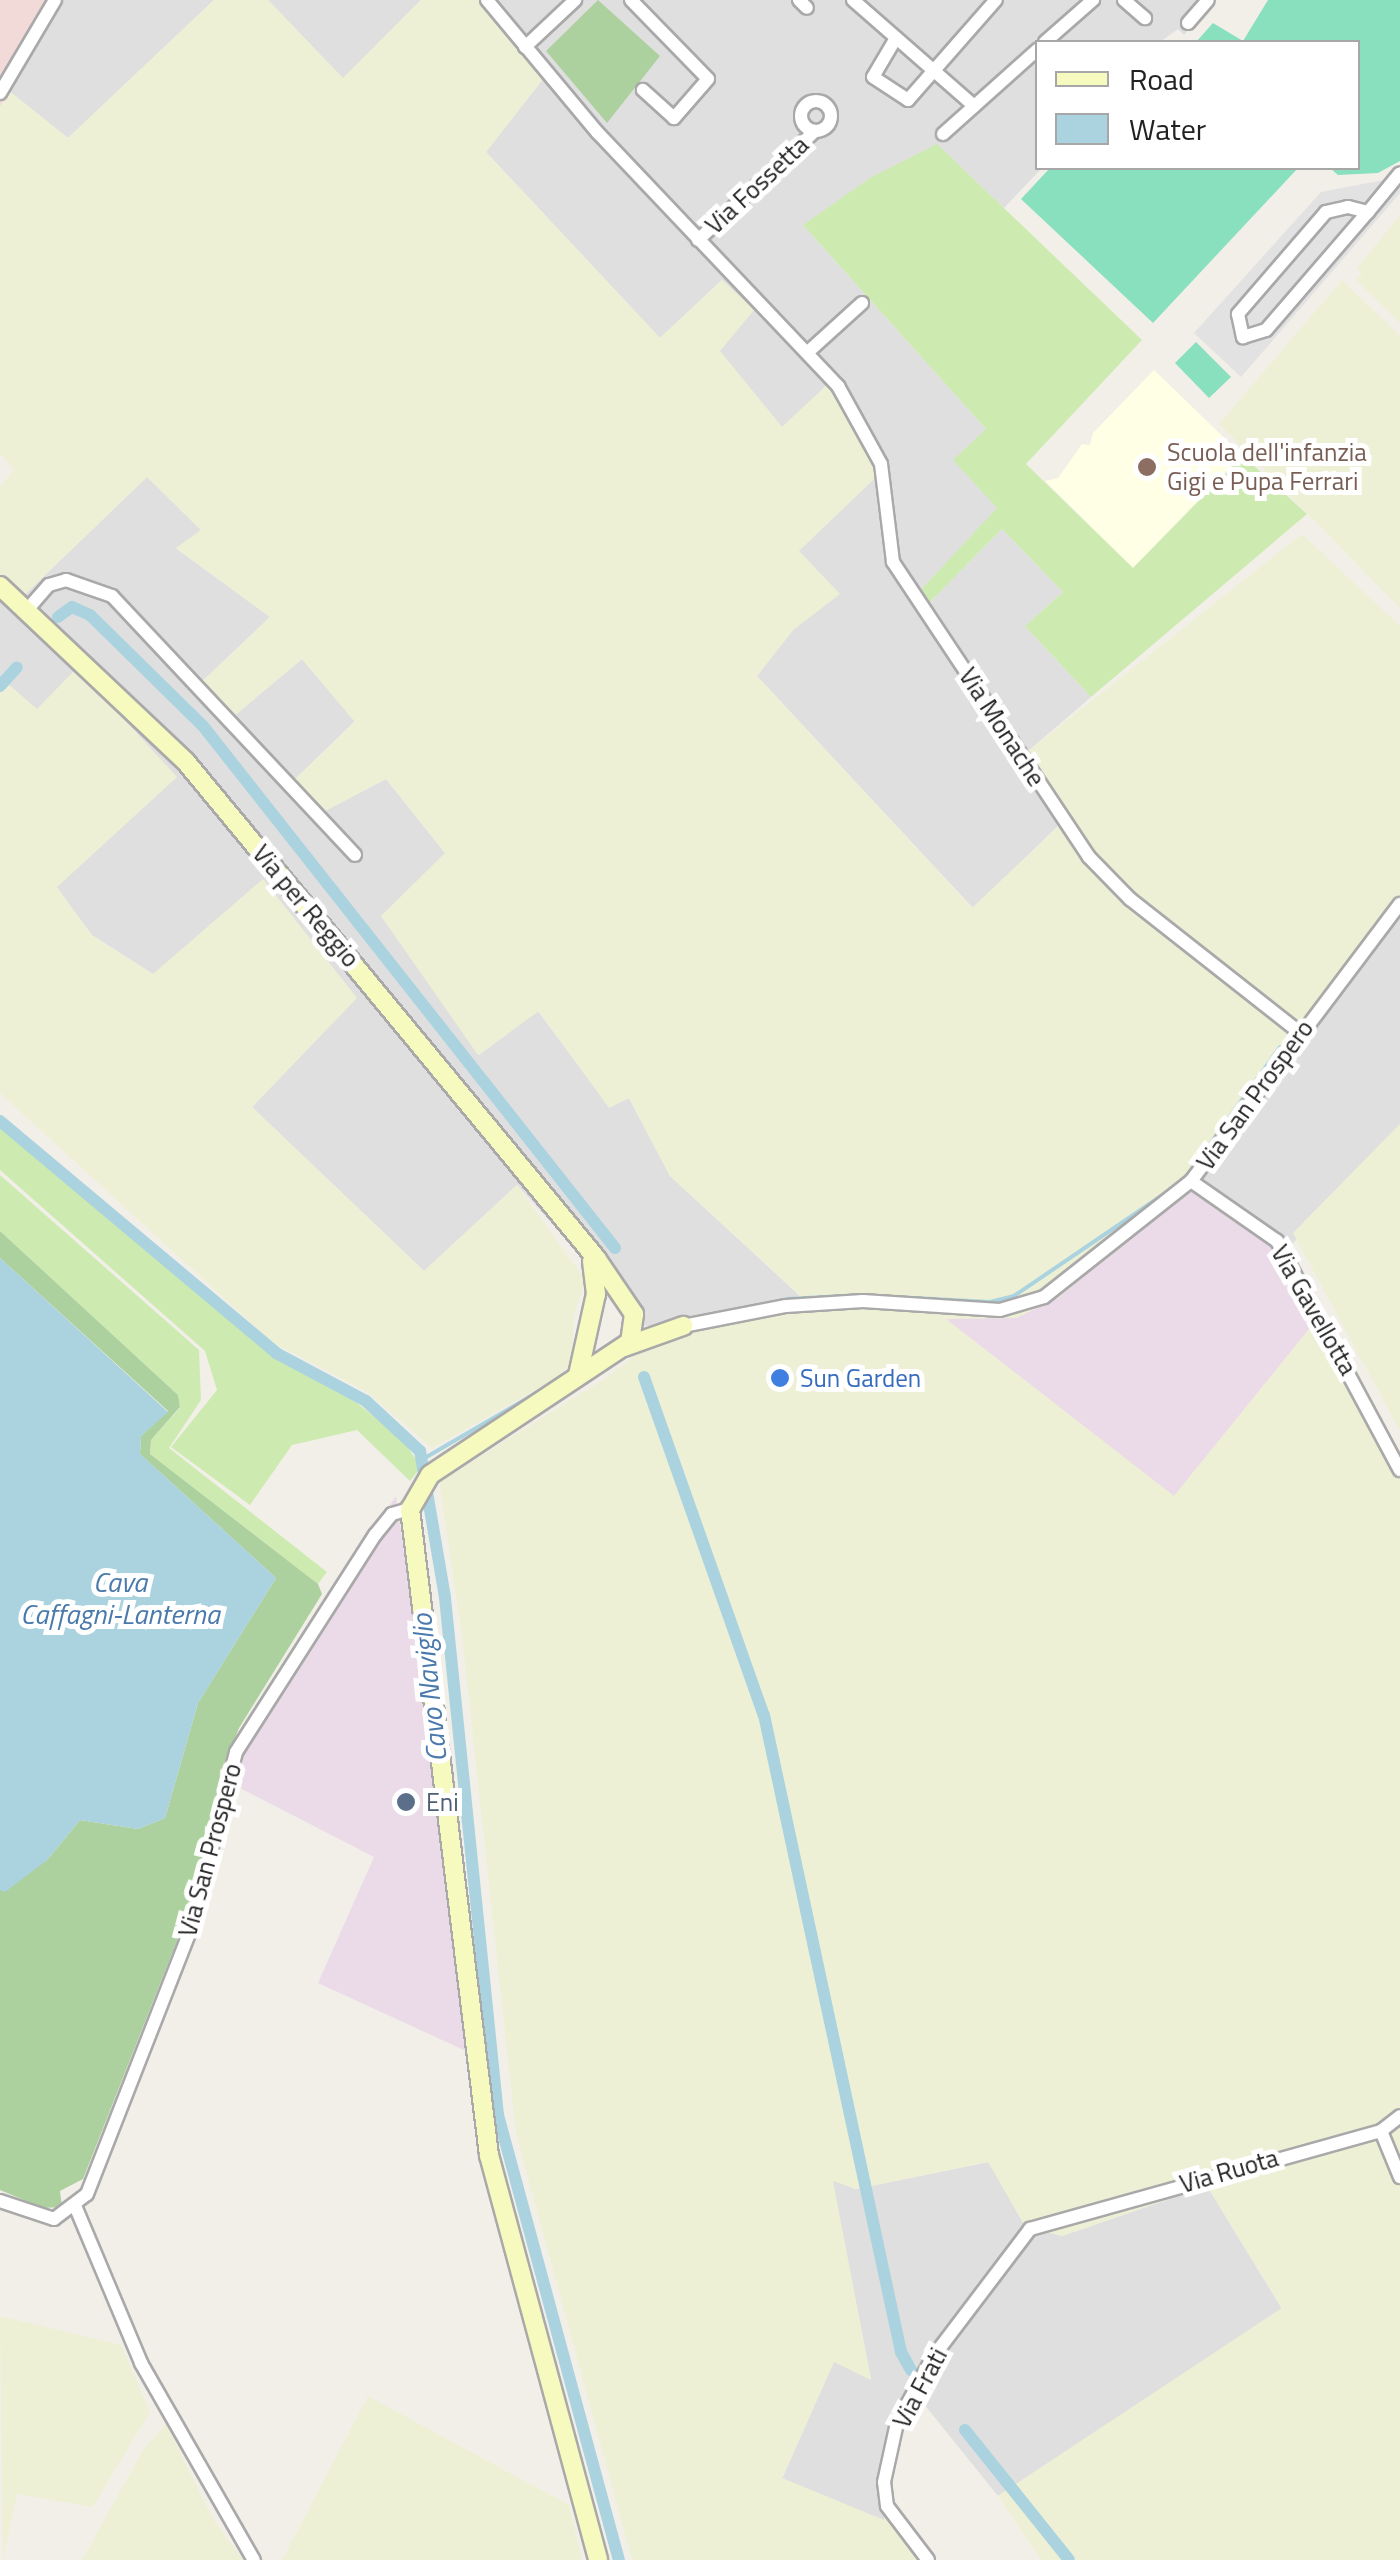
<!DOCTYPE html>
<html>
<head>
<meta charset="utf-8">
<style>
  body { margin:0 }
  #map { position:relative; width:1400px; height:2560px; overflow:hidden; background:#f2efe9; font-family:"Titillium Web",sans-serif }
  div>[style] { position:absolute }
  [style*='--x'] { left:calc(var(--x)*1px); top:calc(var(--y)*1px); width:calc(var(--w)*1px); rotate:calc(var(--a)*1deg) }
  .residential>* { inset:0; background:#e0dfdf }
  .commercial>* { inset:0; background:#f2dad9 }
  .industrial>* { inset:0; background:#ebdbe8 }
  .education>* { inset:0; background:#ffffe5 }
  .farmland>* { inset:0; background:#eef0d5 }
  .grass>* { inset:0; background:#cdebb0 }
  .forest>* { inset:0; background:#add19e }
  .pitch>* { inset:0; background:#88e0be }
  .parking>* { inset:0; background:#e2e2e2 }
  .water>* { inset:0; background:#aad3df }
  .stream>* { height:4px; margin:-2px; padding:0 2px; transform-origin:2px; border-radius:2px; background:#aad3df }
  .canal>* { height:12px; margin:-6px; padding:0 6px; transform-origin:6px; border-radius:6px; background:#aad3df }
  .roads { filter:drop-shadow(2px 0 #a9a9a9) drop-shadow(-2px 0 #a9a9a9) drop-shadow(0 2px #a9a9a9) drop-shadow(0 -2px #a9a9a9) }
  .street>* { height:12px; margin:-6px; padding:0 6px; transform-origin:6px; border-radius:6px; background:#fff }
  .street>.ring { margin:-6px; padding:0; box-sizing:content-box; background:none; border:12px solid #fff; border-radius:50% }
  .secondary>* { height:18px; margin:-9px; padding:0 9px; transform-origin:9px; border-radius:9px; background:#f7fabf }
  .dots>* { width:28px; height:28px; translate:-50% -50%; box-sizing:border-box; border:5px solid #fff; border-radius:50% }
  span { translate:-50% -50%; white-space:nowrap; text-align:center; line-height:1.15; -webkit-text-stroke:10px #fff; paint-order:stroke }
  .street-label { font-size:25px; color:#222 }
  .education-label { font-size:25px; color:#785e54 }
  .left { translate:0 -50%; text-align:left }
  .shop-label { font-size:25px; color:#366cbe }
  .service-label { font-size:25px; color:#4e5e75 }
  .water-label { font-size:28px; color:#4a7aab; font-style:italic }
  .legend { position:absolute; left:1035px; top:40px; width:325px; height:130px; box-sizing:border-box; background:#fff; border:2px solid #a7a7a7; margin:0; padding:12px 18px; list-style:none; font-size:30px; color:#222 }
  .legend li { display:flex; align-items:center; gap:20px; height:50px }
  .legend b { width:50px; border:2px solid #a7a7a7 }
</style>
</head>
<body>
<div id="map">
  <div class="residential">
    <div style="clip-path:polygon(60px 0,214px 0,68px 138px,9px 91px)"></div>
    <div style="clip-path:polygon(268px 0,421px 0,343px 79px)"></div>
    <div style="clip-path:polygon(480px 0,1214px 0,1184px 35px,1178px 29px,1160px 42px,1038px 42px,1042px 168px,1004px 208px,937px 145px,803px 225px,986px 429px,998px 508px,916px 595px,926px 606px,1002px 529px,1063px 592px,1025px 626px,1091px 697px,1019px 759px,1060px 824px,973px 908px,757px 676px,793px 630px,839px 594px,798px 551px,876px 477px,782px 427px,719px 351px,722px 280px,660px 338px,486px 152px,547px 74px)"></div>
    <div style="clip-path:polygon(147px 477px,201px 530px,177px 549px,270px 617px,194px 689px,229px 720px,302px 659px,355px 721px,293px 781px,323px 812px,386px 779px,445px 853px,479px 1055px,538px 1011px,609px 1107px,629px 1098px,670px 1176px,814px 1309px,645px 1326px,517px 1185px,424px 1271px,252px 1107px,356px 998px,153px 974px,92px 935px,57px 888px,76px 669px,37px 710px,0 677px,0 586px,18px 601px)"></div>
    <div style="clip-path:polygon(1400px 916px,1400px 1136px,1284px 1252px,1189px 1178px,1297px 1032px)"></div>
    <div style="clip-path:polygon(989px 2162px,1025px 2226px,1062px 2236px,1207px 2186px,1282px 2309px,998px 2496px,915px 2393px,902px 2419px,885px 2521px,782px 2479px,834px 2361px,871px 2379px,832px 2180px,856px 2189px)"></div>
  </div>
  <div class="commercial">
    <div style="clip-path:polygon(0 0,60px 0,0 107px)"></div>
  </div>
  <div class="industrial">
    <div style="clip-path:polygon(1189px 1178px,1284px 1252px,1318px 1318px,1174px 1497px,944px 1318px,1016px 1318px,1059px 1297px,1148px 1223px)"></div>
    <div style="clip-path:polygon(396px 1496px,459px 1944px,466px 2051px,318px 1983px,374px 1857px,232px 1784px,242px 1753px,343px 1574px)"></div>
  </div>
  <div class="education">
    <div style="clip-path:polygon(1154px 370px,1242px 455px,1133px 568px,1045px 481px,1058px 478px,1082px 444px,1090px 445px,1093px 433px)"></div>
  </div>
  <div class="farmland">
    <div style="clip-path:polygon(214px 0,268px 0,343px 78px,421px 0,480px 0,547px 74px,486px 152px,660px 338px,722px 280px,754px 310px,720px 351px,782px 427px,830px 382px,873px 453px,876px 477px,799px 551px,840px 594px,793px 630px,757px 676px,972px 908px,1060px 825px,1018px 759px,1302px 534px,1400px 626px,1400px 916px,1297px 1032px,1148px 1223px,1059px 1297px,1016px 1318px,946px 1319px,1174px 1496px,1318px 1318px,1400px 1473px,1400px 2560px,1041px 2560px,998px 2496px,1282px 2308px,1207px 2186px,1062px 2236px,1025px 2226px,988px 2162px,856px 2189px,833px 2181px,871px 2380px,834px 2362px,782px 2478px,884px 2520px,887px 2506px,920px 2560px,632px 2560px,516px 2134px,462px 1635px,439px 1482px,601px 1381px,630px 1360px,643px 1339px,814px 1308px,670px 1176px,629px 1098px,609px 1108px,539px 1011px,478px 1055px,381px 916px,445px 853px,386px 779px,323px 812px,292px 782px,355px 722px,302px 659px,229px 720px,194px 690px,270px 617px,176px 548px,201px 530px,147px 477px,18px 601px,0 586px,0 487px,14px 469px,0 454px,0 107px,9px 91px,68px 138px)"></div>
    <div style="clip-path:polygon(1400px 215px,1400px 323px,1356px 280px,1362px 273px,1357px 268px)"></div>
    <div style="clip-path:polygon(1342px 280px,1400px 336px,1400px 608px,1219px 424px)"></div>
    <div style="clip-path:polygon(77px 668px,177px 777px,57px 887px,91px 935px,153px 974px,263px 879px,357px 998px,252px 1107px,424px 1271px,517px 1185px,586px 1281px,573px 1316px,573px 1356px,562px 1375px,432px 1448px,367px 1392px,272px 1342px,0 1093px,0 677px,37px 709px)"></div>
    <div style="clip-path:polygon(1400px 1124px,1400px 1431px,1293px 1233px)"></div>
    <div style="clip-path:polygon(0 2316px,121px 2345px,150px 2412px,93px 2507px,17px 2494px,3px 2560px)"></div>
    <div style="clip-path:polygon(368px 2396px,569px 2505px,582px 2560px,282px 2560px)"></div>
    <div style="clip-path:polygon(166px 2424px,213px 2519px,243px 2560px,82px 2560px,143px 2450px)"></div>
  </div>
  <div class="grass">
    <div style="clip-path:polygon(937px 144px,1142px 340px,1026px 464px,1133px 568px,1243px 456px,1307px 514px,1091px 697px,1025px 626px,1063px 592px,1002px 529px,925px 607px,916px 595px,997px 508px,953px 460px,986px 429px,803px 225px,870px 178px)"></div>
    <div style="clip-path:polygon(0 1124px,273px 1357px,357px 1403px,402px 1439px,421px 1467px,410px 1481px,357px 1430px,292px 1445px,250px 1505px,171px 1447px,217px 1390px,205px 1351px,0 1170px)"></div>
    <div style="clip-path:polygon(0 1175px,199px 1350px,201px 1400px,169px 1448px,327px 1572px,318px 1584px,150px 1454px,151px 1440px,180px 1408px,178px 1395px,0 1231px)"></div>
  </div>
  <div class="forest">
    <div style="clip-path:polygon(598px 0,660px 56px,607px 123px,546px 51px)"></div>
    <div style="clip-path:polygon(0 1231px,178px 1395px,180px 1407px,151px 1440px,150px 1454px,318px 1584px,322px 1594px,239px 1728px,222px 1771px,193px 1900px,83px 2179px,60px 2191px,62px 2207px,43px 2208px,0 2190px,0 1890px,47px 1860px,80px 1820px,138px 1829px,165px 1818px,198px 1703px,276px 1578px,140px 1454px,141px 1436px,168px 1411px,0 1258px)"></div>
  </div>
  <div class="pitch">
    <div style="clip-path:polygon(1268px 0,1400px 0,1400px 161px,1378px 173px,1338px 175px,1330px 168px,1358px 168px,1358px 42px,1196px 42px,1213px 23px,1243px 41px)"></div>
    <div style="clip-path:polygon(1050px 168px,1298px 168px,1153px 323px,1021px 199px)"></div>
    <div style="clip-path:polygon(1196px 342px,1231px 377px,1209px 398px,1175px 363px)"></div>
  </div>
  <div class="parking">
    <div style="clip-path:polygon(1400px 177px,1400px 193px,1241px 377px,1194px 333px,1321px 192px)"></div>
  </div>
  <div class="water">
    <div style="clip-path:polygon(0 1258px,168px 1412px,141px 1436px,140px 1454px,276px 1578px,198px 1703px,165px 1818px,138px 1829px,80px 1820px,47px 1860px,5px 1892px,0 1890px)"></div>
  </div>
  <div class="stream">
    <div style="--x:1187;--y:1176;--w:159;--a:-54.2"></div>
    <div style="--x:876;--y:1296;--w:114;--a:3"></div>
    <div style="--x:990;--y:1302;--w:25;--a:-14"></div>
    <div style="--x:1014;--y:1296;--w:181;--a:-34.2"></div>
    <div style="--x:787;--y:1299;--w:75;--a:-3.1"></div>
    <div style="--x:423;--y:1459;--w:133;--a:-30.2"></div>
  </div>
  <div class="canal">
    <div style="--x:58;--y:617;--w:17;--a:-36"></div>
    <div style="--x:72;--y:607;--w:20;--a:24"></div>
    <div style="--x:90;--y:615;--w:158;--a:44.5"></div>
    <div style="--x:203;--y:726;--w:665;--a:51.72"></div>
    <div style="--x:0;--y:686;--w:25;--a:-48"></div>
    <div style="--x:0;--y:1121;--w:361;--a:40"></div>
    <div style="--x:276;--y:1353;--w:102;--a:28.1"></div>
    <div style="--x:366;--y:1401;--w:74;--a:42.8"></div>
    <div style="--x:420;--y:1451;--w:149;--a:80.3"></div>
    <div style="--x:445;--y:1598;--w:520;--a:84.15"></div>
    <div style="--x:498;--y:2115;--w:461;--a:74.8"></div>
    <div style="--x:644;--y:1377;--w:359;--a:70.5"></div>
    <div style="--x:764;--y:1715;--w:652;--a:77.86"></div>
    <div style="--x:901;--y:2352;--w:21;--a:61"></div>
    <div style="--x:965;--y:2430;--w:166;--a:51.3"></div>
  </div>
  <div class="roads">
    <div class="street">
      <div style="--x:487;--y:0;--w:173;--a:50.2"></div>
      <div style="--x:598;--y:133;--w:349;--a:46.5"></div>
      <div style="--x:838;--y:386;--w:89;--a:61.1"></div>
      <div style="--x:881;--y:464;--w:99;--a:83"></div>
      <div style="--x:893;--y:562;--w:354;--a:56.4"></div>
      <div style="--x:1089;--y:857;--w:59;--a:45.7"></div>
      <div style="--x:1130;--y:899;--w:216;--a:38.2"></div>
      <div style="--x:631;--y:0;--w:110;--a:45.7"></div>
      <div style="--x:708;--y:79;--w:52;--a:131.1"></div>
      <div style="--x:674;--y:118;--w:42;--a:-137.9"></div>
      <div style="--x:799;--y:0;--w:11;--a:45"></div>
      <div style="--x:853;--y:0;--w:161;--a:41.2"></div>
      <div style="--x:1124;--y:0;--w:28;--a:41"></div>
      <div style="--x:1188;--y:23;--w:30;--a:-49"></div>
      <div style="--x:896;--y:38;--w:45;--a:120.5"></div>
      <div style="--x:873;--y:77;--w:42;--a:33.3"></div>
      <div style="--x:908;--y:100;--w:133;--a:-48.7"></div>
      <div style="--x:1045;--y:42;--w:64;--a:-41.2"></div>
      <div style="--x:525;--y:47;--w:69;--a:-43.2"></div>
      <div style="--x:0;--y:93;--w:108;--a:-59.4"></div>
      <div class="ring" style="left:801px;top:101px;width:18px;height:18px"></div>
      <div style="--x:943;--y:134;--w:127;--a:-41.8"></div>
      <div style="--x:1368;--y:212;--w:21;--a:-166"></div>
      <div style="--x:1348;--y:207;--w:23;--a:167"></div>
      <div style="--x:1326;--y:212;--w:135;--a:130.8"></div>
      <div style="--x:1238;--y:314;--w:24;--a:78"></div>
      <div style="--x:1243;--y:337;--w:24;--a:-17"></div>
      <div style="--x:1266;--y:330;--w:156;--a:-49.2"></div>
      <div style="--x:1368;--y:212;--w:50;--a:-50.6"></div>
      <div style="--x:698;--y:240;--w:160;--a:-43"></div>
      <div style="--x:808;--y:352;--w:73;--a:-42.2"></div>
      <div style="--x:27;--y:610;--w:33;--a:-49"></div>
      <div style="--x:49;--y:585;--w:18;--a:-16"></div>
      <div style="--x:66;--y:580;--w:49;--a:19.2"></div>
      <div style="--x:112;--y:596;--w:355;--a:46.8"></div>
      <div style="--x:1191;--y:1181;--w:105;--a:34.9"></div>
      <div style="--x:1277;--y:1241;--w:260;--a:61.8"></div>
      <div style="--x:683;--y:1326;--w:105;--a:-11"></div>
      <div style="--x:786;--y:1306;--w:77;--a:-3.7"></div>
      <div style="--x:863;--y:1301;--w:137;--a:3.8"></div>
      <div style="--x:1000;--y:1310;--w:46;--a:-16.5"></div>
      <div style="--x:1044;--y:1297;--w:187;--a:-38.3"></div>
      <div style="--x:1191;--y:1181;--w:347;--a:-53"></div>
      <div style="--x:1381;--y:2131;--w:50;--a:67.6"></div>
      <div style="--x:1381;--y:2131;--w:24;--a:-38"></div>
      <div style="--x:0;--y:2201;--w:57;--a:18.4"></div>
      <div style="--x:54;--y:2219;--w:41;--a:-37.1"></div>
      <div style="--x:87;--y:2194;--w:288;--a:-68.6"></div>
      <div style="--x:192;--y:1926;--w:179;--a:-75.8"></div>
      <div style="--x:236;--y:1752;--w:258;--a:-57.4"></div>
      <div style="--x:375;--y:1535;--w:27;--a:-51"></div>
      <div style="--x:392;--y:1514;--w:19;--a:-16"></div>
      <div style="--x:76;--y:2208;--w:168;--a:67.2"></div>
      <div style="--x:141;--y:2363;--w:227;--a:60.2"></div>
      <div style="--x:928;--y:2560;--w:68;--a:-127.2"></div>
      <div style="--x:887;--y:2506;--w:24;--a:-97"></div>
      <div style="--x:884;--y:2482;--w:60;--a:-77.6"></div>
      <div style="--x:897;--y:2423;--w:75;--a:-61.4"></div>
      <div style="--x:933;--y:2357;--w:161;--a:-52.8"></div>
      <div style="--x:1030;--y:2229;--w:364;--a:-15.6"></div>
    </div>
    <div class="secondary">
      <div style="--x:0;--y:586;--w:256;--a:43.4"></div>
      <div style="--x:186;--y:762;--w:644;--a:50.42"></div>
      <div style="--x:596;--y:1258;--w:68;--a:55.8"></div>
      <div style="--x:634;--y:1314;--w:28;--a:98"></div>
      <div style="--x:630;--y:1342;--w:240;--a:146.4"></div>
      <div style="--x:430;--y:1475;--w:39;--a:120"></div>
      <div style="--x:410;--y:1509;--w:651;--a:83.03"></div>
      <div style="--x:489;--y:2155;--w:419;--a:74.9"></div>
      <div style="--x:624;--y:1347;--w:63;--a:-19.6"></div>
      <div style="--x:578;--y:1375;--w:83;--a:-77.5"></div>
      <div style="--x:596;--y:1294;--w:33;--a:-97"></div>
    </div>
  </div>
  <div class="dots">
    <div style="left:1147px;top:467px;background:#8d6e63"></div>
    <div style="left:780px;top:1378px;background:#3f7fe0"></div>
    <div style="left:406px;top:1802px;background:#5c6f8a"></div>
  </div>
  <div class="street-label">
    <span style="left:757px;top:185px;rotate:-43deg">Via Fossetta</span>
    <span style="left:1002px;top:727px;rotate:57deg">Via Monache</span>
    <span style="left:306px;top:906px;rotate:50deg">Via per Reggio</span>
    <span style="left:1255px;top:1095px;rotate:-54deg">Via San Prospero</span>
    <span style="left:1314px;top:1310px;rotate:60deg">Via Gavellotta</span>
    <span style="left:210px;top:1850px;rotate:-75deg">Via San Prospero</span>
    <span style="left:1229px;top:2171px;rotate:-16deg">Via Ruota</span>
    <span style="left:920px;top:2388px;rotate:-62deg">Via Frati</span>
  </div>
  <div class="education-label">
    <span class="left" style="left:1167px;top:467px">Scuola dell'infanzia<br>Gigi e Pupa Ferrari</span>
  </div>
  <div class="shop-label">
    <span class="left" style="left:800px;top:1378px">Sun Garden</span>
  </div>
  <div class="service-label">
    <span class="left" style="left:426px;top:1802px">Eni</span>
  </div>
  <div class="water-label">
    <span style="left:120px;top:1598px">Cava<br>Caffagni-Lanterna</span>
    <span style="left:429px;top:1688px;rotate:-96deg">Cavo Naviglio</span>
  </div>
  <ul class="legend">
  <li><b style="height:12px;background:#f7fabf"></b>Road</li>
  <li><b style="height:28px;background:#aad3df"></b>Water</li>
  </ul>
</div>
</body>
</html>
